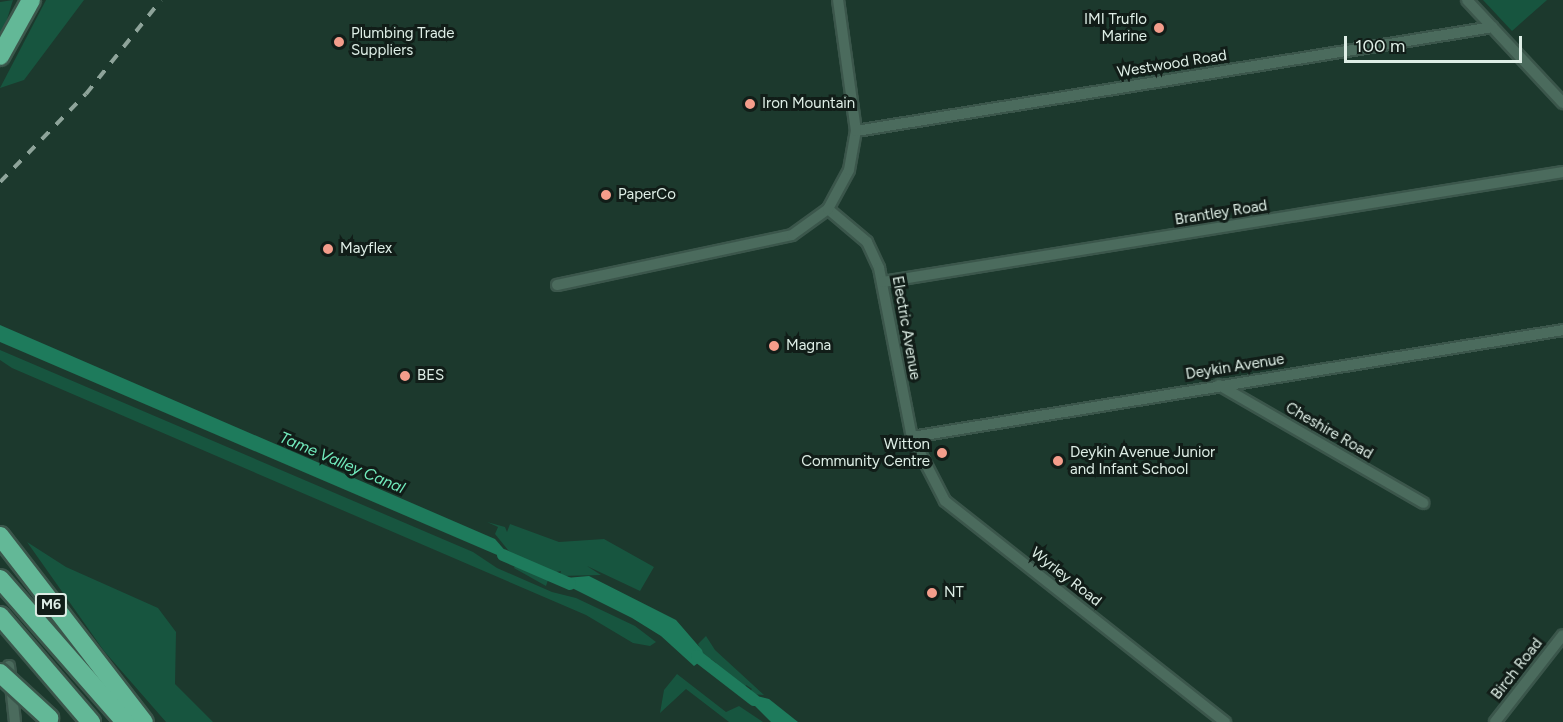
<!DOCTYPE html>
<html>
<head>
<meta charset="utf-8">
<style>
  body { margin:0 }
  #map { position:relative; width:1563px; height:722px; overflow:hidden; background:#1c392d; font-family:Figtree,sans-serif }
  div>[style] { position:absolute }
  [style*='--x'] { left:calc(var(--x)*1px); top:calc(var(--y)*1px); width:calc(var(--w)*1px); rotate:calc(var(--a)*1deg) }
  .green>* { inset:0; background:#17553f }
  .water>* { inset:0; background:#1e7b5c }
  .canal>* { height:12px; margin:-6px; padding:0 6px; transform-origin:6px; border-radius:6px; background:#1e7b5c }
  .roads { filter:drop-shadow(2px 0 #3b564b) drop-shadow(-2px 0 #3b564b) drop-shadow(0 2px #3b564b) drop-shadow(0 -2px #3b564b) }
  .street>* { height:10px; margin:-5px; padding:0 5px; transform-origin:5px; border-radius:5px; background:#4b6b5d }
  .highway>* { height:18px; margin:-9px; padding:0 9px; transform-origin:9px; border-radius:9px; background:#63b897 }
  .rail>* { height:4px; margin-top:-2px; transform-origin:0; background:repeating-linear-gradient(90deg,#8ea49a 0 10px,transparent 0 20px) }
  .bridges { filter:drop-shadow(2px 0 #3b564b) drop-shadow(-2px 0 #3b564b) drop-shadow(0 2px #3b564b) drop-shadow(0 -2px #3b564b) }
  .highway-bridge>* { height:18px; margin:-9px; padding:0 9px; transform-origin:9px; border-radius:9px; background:#63b897 }
  .dots>* { width:16px; height:16px; translate:-50% -50%; box-sizing:border-box; border:3px solid #111d18; border-radius:50% }
  span { translate:-50% -50%; white-space:nowrap; text-align:center; line-height:1.15; -webkit-text-stroke:6px #111d18; paint-order:stroke }
  .shield-label span { padding:2px 4px; background:#111d18; border:2px solid; border-radius:4px; -webkit-text-stroke-width:0 }
  .shield-label { font-size:14px; color:#deeee6; font-weight:700 }
  .poi-label { font-size:15px; color:#deeee6 }
  .right { translate:-100% -50%; text-align:right }
  .left { translate:0 -50%; text-align:left }
  .street-label { font-size:15px; color:#deeee6 }
  .water-label { font-size:16px; color:#72ebbd; font-style:italic }
  .scale { position:absolute; left:1344px; top:36px; width:178px; height:27px; box-sizing:border-box; border:3px solid #deeee6; border-top:0; padding-left:8px; font-size:18px; line-height:21px; white-space:nowrap; color:#deeee6; -webkit-text-stroke:4px #111d18; paint-order:stroke }
</style>
</head>
<body>
<div id="map">
  <div class="green">
    <div style="clip-path:polygon(13px 0,5px 26px,0 34px,0 2px)"></div>
    <div style="clip-path:polygon(46px 0,84px 0,24px 80px,0 88px)"></div>
    <div style="clip-path:polygon(1483px 0,1547px 0,1512px 31px)"></div>
    <div style="clip-path:polygon(0 350px,473px 552px,497px 568px,552px 592px,576px 598px,635px 626px,656px 642px,650px 646px,633px 643px,586px 615px,12px 368px,0 360px)"></div>
    <div style="clip-path:polygon(487px 522px,505px 527px,507px 532px,510px 524px,559px 542px,604px 539px,654px 567px,640px 591px,587px 566px,601px 575px,560px 576px,561px 571px,552px 573px,512px 555px,495px 534px,498px 527px)"></div>
    <div style="clip-path:polygon(27px 542px,66px 567px,158px 608px,176px 632px,175px 684px,213px 722px,166px 722px,104px 651px)"></div>
    <div style="clip-path:polygon(515px 566px,548px 580px,546px 586px,514px 568px)"></div>
    <div style="clip-path:polygon(706px 636px,715px 650px,764px 695px,748px 694px,752px 689px,746px 685px,743px 689px,713px 665px,716px 663px,711px 659px,705px 660px,698px 644px)"></div>
    <div style="clip-path:polygon(677px 674px,726px 712px,739px 706px,763px 722px,729px 722px,686px 689px,660px 713px,664px 690px)"></div>
  </div>
  <div class="water">
    <div style="clip-path:polygon(0 325px,495px 539px,516px 563px,0 342px)"></div>
    <div style="clip-path:polygon(589px 576px,676px 620px,702px 650px,707px 666px,698px 663px,694px 666px,661px 636px,632px 618px,554px 579px)"></div>
    <div style="clip-path:polygon(741px 692px,769px 699px,798px 722px,771px 722px)"></div>
  </div>
  <div class="canal">
    <div style="--x:503;--y:555;--w:73;--a:23.4"></div>
    <div style="--x:697;--y:656;--w:72;--a:37.7"></div>
  </div>
  <div class="roads">
    <div class="street">
      <div style="--x:1467;--y:0;--w:141;--a:47"></div>
      <div style="--x:856;--y:131;--w:645;--a:-9.27"></div>
      <div style="--x:828;--y:209;--w:51;--a:40.2"></div>
      <div style="--x:867;--y:242;--w:29;--a:65"></div>
      <div style="--x:879;--y:268;--w:172;--a:79"></div>
      <div style="--x:912;--y:437;--w:72;--a:62.7"></div>
      <div style="--x:945;--y:501;--w:357;--a:38.3"></div>
      <div style="--x:883;--y:282;--w:689;--a:-9.19"></div>
      <div style="--x:557;--y:285;--w:240;--a:-12"></div>
      <div style="--x:792;--y:235;--w:44;--a:-35.8"></div>
      <div style="--x:828;--y:209;--w:44;--a:-61.7"></div>
      <div style="--x:849;--y:170;--w:40;--a:-80"></div>
      <div style="--x:856;--y:131;--w:132;--a:-97.8"></div>
      <div style="--x:1219;--y:385;--w:236;--a:30"></div>
      <div style="--x:912;--y:437;--w:660;--a:-9.33"></div>
      <div style="--x:9;--y:666;--w:56;--a:83.9"></div>
      <div style="--x:1495;--y:722;--w:110;--a:-52"></div>
    </div>
    <div class="highway">
      <div style="--x:0;--y:56;--w:64;--a:-61"></div>
      <div style="--x:0;--y:536;--w:235;--a:52.3"></div>
      <div style="--x:0;--y:579;--w:190;--a:48.8"></div>
      <div style="--x:0;--y:616;--w:140;--a:49.4"></div>
    </div>
  </div>
  <div class="rail">
    <div style="--x:0;--y:182;--w:123;--a:-45.7"></div>
    <div style="--x:86;--y:94;--w:120;--a:-51.4"></div>
  </div>
  <div class="bridges">
    <div class="highway-bridge">
      <div style="--x:0;--y:673;--w:67;--a:42.6"></div>
    </div>
  </div>
  <div class="dots">
    <div style="left:1159px;top:28px;background:#f49d8b"></div>
    <div style="left:339px;top:42px;background:#f49d8b"></div>
    <div style="left:750px;top:104px;background:#f49d8b"></div>
    <div style="left:606px;top:195px;background:#f49d8b"></div>
    <div style="left:328px;top:249px;background:#f49d8b"></div>
    <div style="left:774px;top:346px;background:#f49d8b"></div>
    <div style="left:405px;top:376px;background:#f49d8b"></div>
    <div style="left:942px;top:453px;background:#f49d8b"></div>
    <div style="left:1058px;top:461px;background:#f49d8b"></div>
    <div style="left:932px;top:593px;background:#f49d8b"></div>
  </div>
  <div class="shield-label">
    <span style="left:51px;top:605px">M6</span>
  </div>
  <div class="poi-label">
    <span class="right" style="left:1147px;top:28px">IMI Truflo<br>Marine</span>
    <span class="left" style="left:351px;top:42px">Plumbing Trade<br>Suppliers</span>
    <span class="left" style="left:762px;top:104px">Iron Mountain</span>
    <span class="left" style="left:618px;top:195px">PaperCo</span>
    <span class="left" style="left:340px;top:249px">Mayflex</span>
    <span class="left" style="left:786px;top:346px">Magna</span>
    <span class="left" style="left:417px;top:376px">BES</span>
    <span class="right" style="left:930px;top:453px">Witton<br>Community Centre</span>
    <span class="left" style="left:1070px;top:461px">Deykin Avenue Junior<br>and Infant School</span>
    <span class="left" style="left:944px;top:593px">NT</span>
  </div>
  <div class="street-label">
    <span style="left:1172px;top:64px;rotate:-9deg">Westwood Road</span>
    <span style="left:1221px;top:213px;rotate:-9deg">Brantley Road</span>
    <span style="left:906px;top:328px;rotate:80deg">Electric Avenue</span>
    <span style="left:1235px;top:367px;rotate:-9deg">Deykin Avenue</span>
    <span style="left:1329px;top:431px;rotate:30deg">Cheshire Road</span>
    <span style="left:1066px;top:577px;rotate:38deg">Wyrley Road</span>
    <span style="left:1517px;top:669px;rotate:-52deg">Birch Road</span>
  </div>
  <div class="water-label">
    <span style="left:342px;top:463px;rotate:23deg">Tame Valley Canal</span>
  </div>
  <div class="scale">100 m</div>
</div>
</body>
</html>
